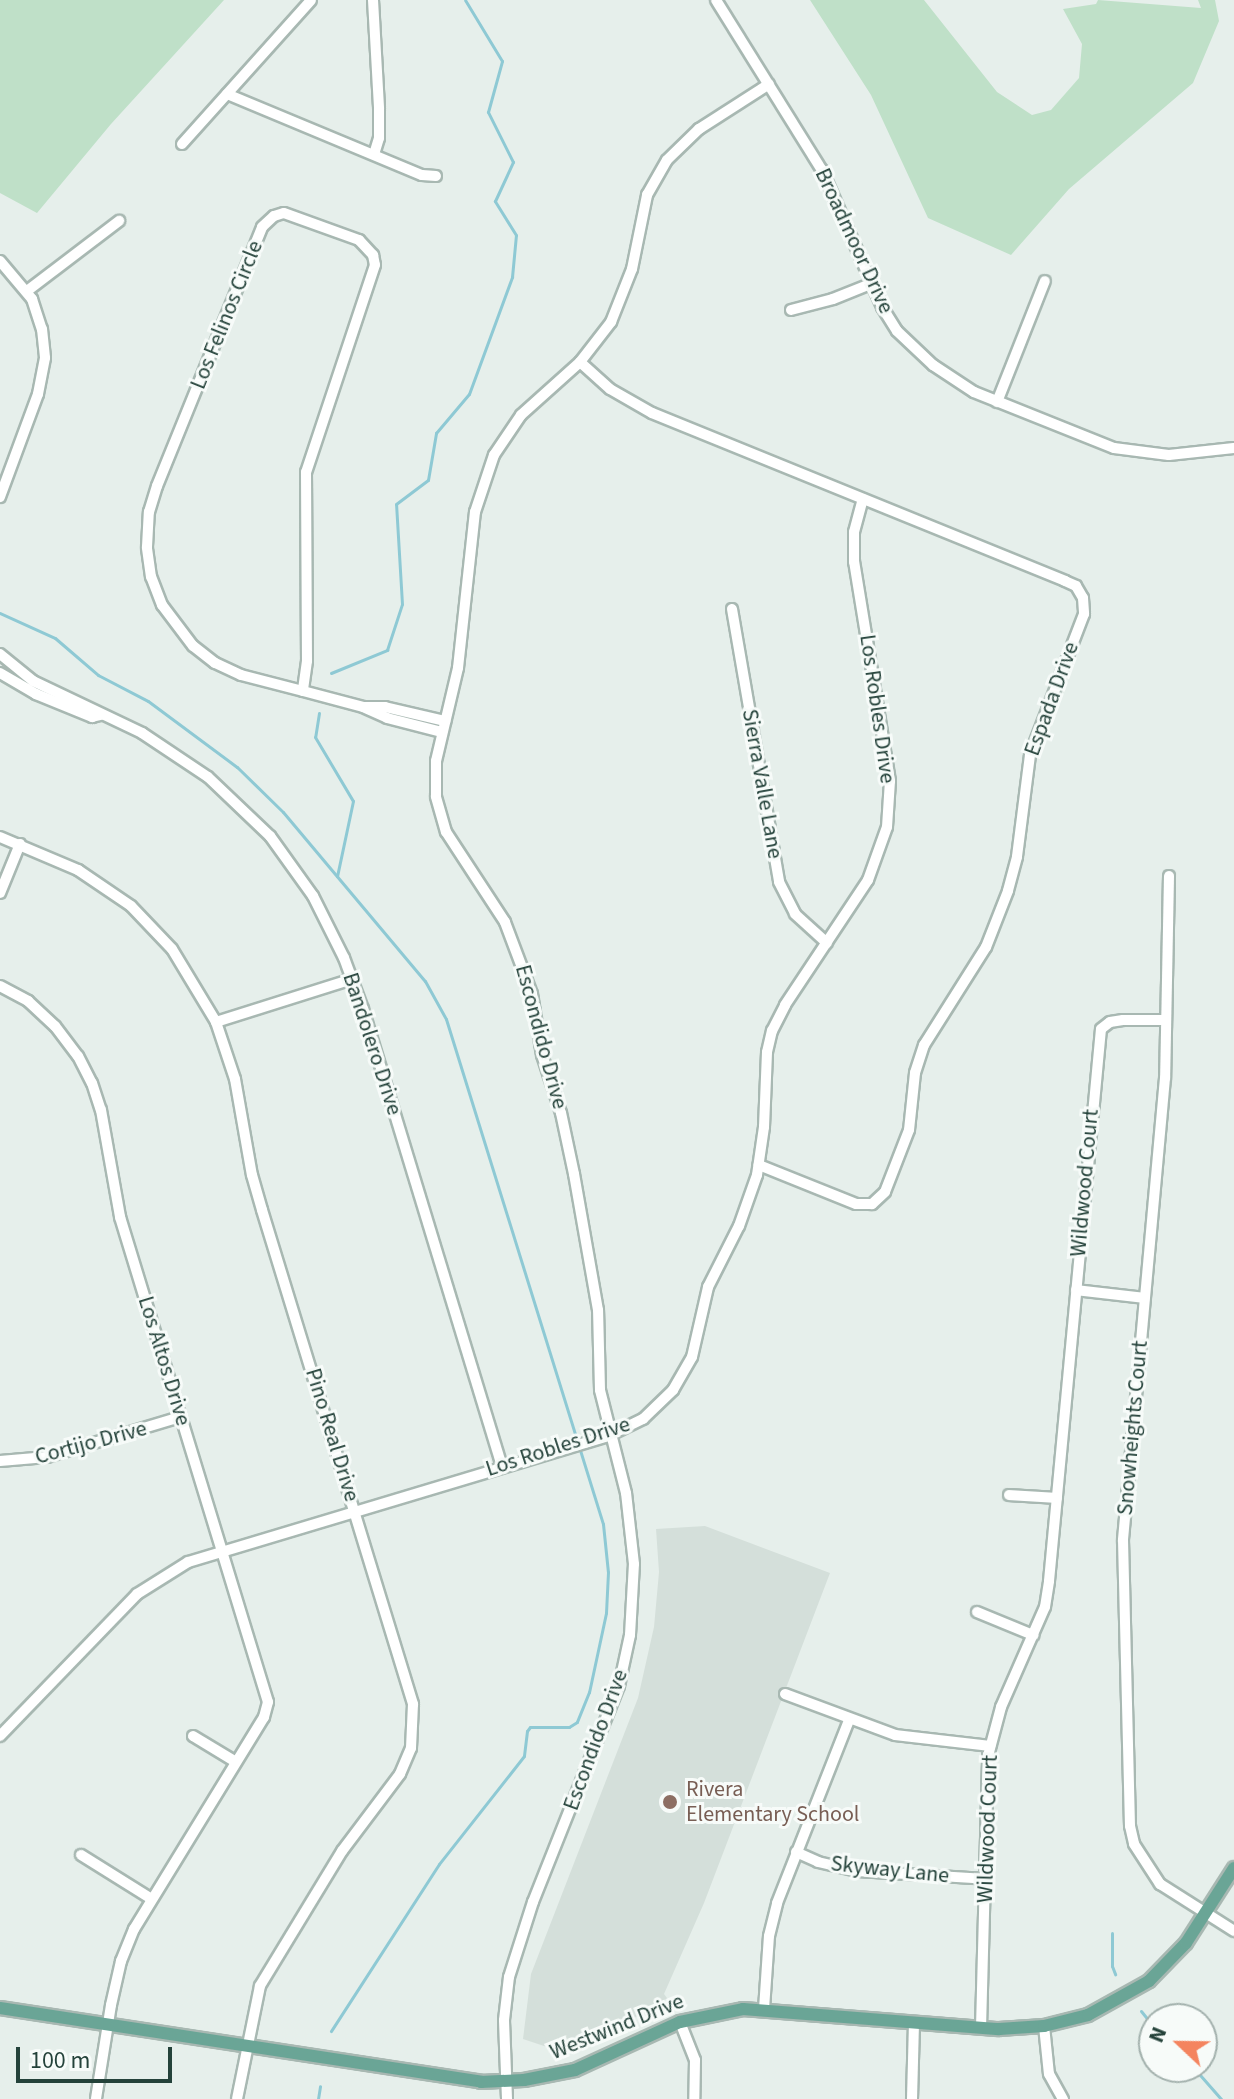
<!DOCTYPE html>
<html>
<head>
<meta charset="utf-8">
<style>
  body { margin:0 }
  #map { position:relative; width:1234px; height:2099px; overflow:hidden; background:#e6efeb; font-family:"Source Sans 3",sans-serif }
  div>[style] { position:absolute }
  [style*='--x'] { left:calc(var(--x)*1px); top:calc(var(--y)*1px); width:calc(var(--w)*1px); rotate:calc(var(--a)*1deg) }
  .built>* { inset:0; background:#d4dfda }
  .green>* { inset:0; background:#bfe0c8 }
  .stream>* { height:3px; margin:-1.5px; padding:0 1.5px; transform-origin:1.5px; border-radius:1.5px; background:#8ec9d4 }
  .roads { filter:drop-shadow(2px 0 #a8b8b2) drop-shadow(-2px 0 #a8b8b2) drop-shadow(0 2px #a8b8b2) drop-shadow(0 -2px #a8b8b2) }
  .minor>* { height:10px; margin:-5px; padding:0 5px; transform-origin:5px; border-radius:5px; background:#fff }
  .major>* { height:12px; margin:-6px; padding:0 6px; transform-origin:6px; border-radius:6px; background:#6aa596 }
  .dots>* { width:22px; height:22px; translate:-50% -50%; box-sizing:border-box; border:4px solid #f7fbf9; border-radius:50% }
  span { translate:-50% -50%; white-space:nowrap; text-align:center; line-height:1.15; -webkit-text-stroke:6px #f7fbf9; paint-order:stroke }
  .street-label { font-size:22px; color:#24423a }
  .education-label { font-size:22px; color:#785e54 }
  .left { translate:0 -50%; text-align:left }
  .north { position:absolute; left:1138px; top:2003px; width:80px; height:80px; box-sizing:border-box; background:#f7fbf9; border:2px solid #a3b1ad; border-radius:50%; rotate:292deg; font-size:22px; font-weight:700; line-height:32px; text-align:center; color:#24423a }
  .north::after { content:''; display:block; margin:auto; width:28px; height:36px; background:#f4845f; clip-path:polygon(50% 0,100% 100%,50% 72%,0 100%) }
  .scale { position:absolute; left:16px; top:2047px; width:156px; height:36px; box-sizing:border-box; border:4px solid #24423a; border-top:0; padding-left:10px; font-size:24px; line-height:28px; white-space:nowrap; color:#24423a; -webkit-text-stroke:6px #f7fbf9; paint-order:stroke }
</style>
</head>
<body>
<div id="map">
  <div class="built">
    <div style="clip-path:polygon(705px 1526px,830px 1573px,704px 1903px,664px 1994px,670px 2002px,559px 2051px,523px 2039px,531px 1974px,638px 1698px,654px 1627px,659px 1572px,656px 1529px)"></div>
  </div>
  <div class="green">
    <div style="clip-path:polygon(0 0,224px 0,111px 124px,37px 213px,0 193px)"></div>
    <div style="clip-path:polygon(810px 0,924px 0,997px 92px,1032px 115px,1051px 110px,1079px 78px,1082px 44px,1063px 9px,1096px 4px,1098px 0,1201px 8px,1198px 0,1215px 0,1219px 21px,1193px 83px,1069px 189px,1011px 255px,928px 218px,871px 95px)"></div>
  </div>
  <div class="stream">
    <div style="--x:0;--y:613;--w:60;--a:24.4"></div>
    <div style="--x:55;--y:638;--w:57;--a:40.7"></div>
    <div style="--x:98;--y:675;--w:56;--a:27.5"></div>
    <div style="--x:148;--y:701;--w:111;--a:36.6"></div>
    <div style="--x:237;--y:767;--w:64;--a:44.4"></div>
    <div style="--x:283;--y:812;--w:221;--a:50"></div>
    <div style="--x:425;--y:981;--w:43;--a:61.1"></div>
    <div style="--x:446;--y:1019;--w:529;--a:72.73"></div>
    <div style="--x:603;--y:1524;--w:48;--a:84.1"></div>
    <div style="--x:608;--y:1572;--w:41;--a:92.8"></div>
    <div style="--x:606;--y:1613;--w:81;--a:102.1"></div>
    <div style="--x:589;--y:1692;--w:32;--a:112"></div>
    <div style="--x:577;--y:1722;--w:9;--a:148"></div>
    <div style="--x:569;--y:1727;--w:39;--a:180"></div>
    <div style="--x:530;--y:1727;--w:5;--a:127"></div>
    <div style="--x:527;--y:1731;--w:25;--a:97"></div>
    <div style="--x:524;--y:1756;--w:137;--a:128.2"></div>
    <div style="--x:439;--y:1864;--w:199;--a:122.9"></div>
    <div style="--x:331;--y:673;--w:61;--a:-22.3"></div>
    <div style="--x:387;--y:650;--w:48;--a:-71.9"></div>
    <div style="--x:402;--y:604;--w:100;--a:-93.4"></div>
    <div style="--x:396;--y:504;--w:40;--a:-37"></div>
    <div style="--x:428;--y:480;--w:48;--a:-80.3"></div>
    <div style="--x:436;--y:433;--w:51;--a:-49.8"></div>
    <div style="--x:469;--y:394;--w:125;--a:-69.8"></div>
    <div style="--x:512;--y:277;--w:42;--a:-84.6"></div>
    <div style="--x:516;--y:235;--w:40;--a:-122"></div>
    <div style="--x:495;--y:201;--w:43;--a:-65.2"></div>
    <div style="--x:513;--y:162;--w:56;--a:-116.6"></div>
    <div style="--x:488;--y:112;--w:53;--a:-74.6"></div>
    <div style="--x:502;--y:61;--w:71;--a:-121.2"></div>
    <div style="--x:319;--y:713;--w:24;--a:99"></div>
    <div style="--x:315;--y:737;--w:74;--a:59.3"></div>
    <div style="--x:353;--y:801;--w:77;--a:102"></div>
    <div style="--x:1112;--y:1933;--w:33;--a:90"></div>
    <div style="--x:1112;--y:1966;--w:9;--a:69"></div>
    <div style="--x:1141;--y:2011;--w:21;--a:51"></div>
    <div style="--x:1193;--y:2067;--w:43;--a:48.8"></div>
    <div style="--x:318;--y:2099;--w:13;--a:-81"></div>
  </div>
  <div class="roads">
    <div class="minor">
      <div style="--x:373;--y:0;--w:109;--a:86.8"></div>
      <div style="--x:379;--y:109;--w:29;--a:90"></div>
      <div style="--x:379;--y:138;--w:17;--a:107"></div>
      <div style="--x:716;--y:0;--w:200;--a:58.1"></div>
      <div style="--x:822;--y:170;--w:150;--a:66.3"></div>
      <div style="--x:882;--y:307;--w:28;--a:58"></div>
      <div style="--x:897;--y:331;--w:50;--a:43.4"></div>
      <div style="--x:933;--y:365;--w:49;--a:33.4"></div>
      <div style="--x:974;--y:392;--w:151;--a:21.8"></div>
      <div style="--x:1114;--y:448;--w:55;--a:7.3"></div>
      <div style="--x:1169;--y:455;--w:65;--a:-6.1"></div>
      <div style="--x:227;--y:94;--w:211;--a:22.6"></div>
      <div style="--x:422;--y:175;--w:14;--a:4"></div>
      <div style="--x:182;--y:144;--w:193;--a:-48.1"></div>
      <div style="--x:284;--y:213;--w:80;--a:19.8"></div>
      <div style="--x:359;--y:240;--w:21;--a:47"></div>
      <div style="--x:373;--y:255;--w:10;--a:79"></div>
      <div style="--x:375;--y:265;--w:218;--a:108.4"></div>
      <div style="--x:306;--y:472;--w:189;--a:89.7"></div>
      <div style="--x:307;--y:661;--w:30;--a:98"></div>
      <div style="--x:303;--y:691;--w:64;--a:-165.5"></div>
      <div style="--x:241;--y:675;--w:29;--a:-155"></div>
      <div style="--x:215;--y:663;--w:28;--a:-142"></div>
      <div style="--x:193;--y:646;--w:51;--a:-127.1"></div>
      <div style="--x:162;--y:605;--w:30;--a:-111"></div>
      <div style="--x:151;--y:577;--w:30;--a:-98"></div>
      <div style="--x:147;--y:547;--w:35;--a:-87"></div>
      <div style="--x:149;--y:512;--w:27;--a:-73"></div>
      <div style="--x:157;--y:486;--w:279;--a:-67.9"></div>
      <div style="--x:262;--y:227;--w:16;--a:-43"></div>
      <div style="--x:274;--y:216;--w:10;--a:-17"></div>
      <div style="--x:0;--y:261;--w:50;--a:49.9"></div>
      <div style="--x:32;--y:299;--w:32;--a:72"></div>
      <div style="--x:42;--y:329;--w:29;--a:84"></div>
      <div style="--x:45;--y:358;--w:37;--a:101"></div>
      <div style="--x:38;--y:394;--w:110;--a:110.3"></div>
      <div style="--x:27;--y:291;--w:116;--a:-37.3"></div>
      <div style="--x:791;--y:310;--w:43;--a:-14.7"></div>
      <div style="--x:833;--y:299;--w:40;--a:-22"></div>
      <div style="--x:580;--y:362;--w:40;--a:42"></div>
      <div style="--x:610;--y:389;--w:48;--a:29.7"></div>
      <div style="--x:652;--y:413;--w:446;--a:22.1"></div>
      <div style="--x:1065;--y:581;--w:12;--a:24"></div>
      <div style="--x:1076;--y:586;--w:14;--a:60"></div>
      <div style="--x:1083;--y:598;--w:16;--a:86"></div>
      <div style="--x:1084;--y:614;--w:151;--a:111"></div>
      <div style="--x:1030;--y:755;--w:103;--a:97.3"></div>
      <div style="--x:1017;--y:857;--w:35;--a:105"></div>
      <div style="--x:1008;--y:891;--w:60;--a:111.4"></div>
      <div style="--x:986;--y:947;--w:116;--a:122.3"></div>
      <div style="--x:924;--y:1045;--w:29;--a:108"></div>
      <div style="--x:915;--y:1073;--w:57;--a:96"></div>
      <div style="--x:909;--y:1130;--w:66;--a:111.2"></div>
      <div style="--x:885;--y:1192;--w:18;--a:137"></div>
      <div style="--x:872;--y:1204;--w:16;--a:180"></div>
      <div style="--x:856;--y:1204;--w:105;--a:-158.1"></div>
      <div style="--x:997;--y:402;--w:130;--a:-68.4"></div>
      <div style="--x:732;--y:609;--w:277;--a:80.2"></div>
      <div style="--x:779;--y:882;--w:36;--a:63"></div>
      <div style="--x:795;--y:914;--w:43;--a:42.2"></div>
      <div style="--x:0;--y:654;--w:43;--a:39.3"></div>
      <div style="--x:33;--y:681;--w:121;--a:25.5"></div>
      <div style="--x:142;--y:733;--w:79;--a:33.7"></div>
      <div style="--x:208;--y:777;--w:86;--a:43.6"></div>
      <div style="--x:270;--y:836;--w:74;--a:54.4"></div>
      <div style="--x:313;--y:896;--w:69;--a:63.4"></div>
      <div style="--x:344;--y:958;--w:54;--a:69.6"></div>
      <div style="--x:363;--y:1009;--w:478;--a:73.1"></div>
      <div style="--x:0;--y:673;--w:42;--a:30.3"></div>
      <div style="--x:36;--y:694;--w:61;--a:22.3"></div>
      <div style="--x:92;--y:717;--w:9;--a:-13"></div>
      <div style="--x:303;--y:691;--w:62;--a:14.9"></div>
      <div style="--x:363;--y:707;--w:22;--a:0"></div>
      <div style="--x:385;--y:707;--w:62;--a:13.1"></div>
      <div style="--x:365;--y:708;--w:24;--a:24"></div>
      <div style="--x:387;--y:718;--w:57;--a:14.3"></div>
      <div style="--x:0;--y:837;--w:85;--a:22.9"></div>
      <div style="--x:78;--y:870;--w:64;--a:34.2"></div>
      <div style="--x:131;--y:906;--w:59;--a:46.4"></div>
      <div style="--x:172;--y:949;--w:85;--a:58.9"></div>
      <div style="--x:216;--y:1022;--w:60;--a:71.6"></div>
      <div style="--x:235;--y:1079;--w:97;--a:80"></div>
      <div style="--x:252;--y:1175;--w:36;--a:74"></div>
      <div style="--x:262;--y:1210;--w:517;--a:73"></div>
      <div style="--x:413;--y:1704;--w:44;--a:92.6"></div>
      <div style="--x:411;--y:1748;--w:28;--a:113"></div>
      <div style="--x:400;--y:1774;--w:96;--a:127"></div>
      <div style="--x:342;--y:1851;--w:158;--a:121.3"></div>
      <div style="--x:260;--y:1986;--w:115;--a:101.5"></div>
      <div style="--x:1169;--y:876;--w:202;--a:91.1"></div>
      <div style="--x:1165;--y:1078;--w:464;--a:95.2"></div>
      <div style="--x:1123;--y:1540;--w:286;--a:88.6"></div>
      <div style="--x:1130;--y:1826;--w:18;--a:77"></div>
      <div style="--x:1134;--y:1844;--w:48;--a:57"></div>
      <div style="--x:1160;--y:1884;--w:88;--a:32.4"></div>
      <div style="--x:0;--y:893;--w:53;--a:-67.8"></div>
      <div style="--x:0;--y:986;--w:32;--a:28"></div>
      <div style="--x:28;--y:1001;--w:37;--a:43"></div>
      <div style="--x:55;--y:1026;--w:38;--a:53"></div>
      <div style="--x:78;--y:1056;--w:30;--a:63"></div>
      <div style="--x:92;--y:1083;--w:28;--a:72"></div>
      <div style="--x:101;--y:1110;--w:109;--a:79.9"></div>
      <div style="--x:120;--y:1217;--w:507;--a:73.03"></div>
      <div style="--x:268;--y:1702;--w:16;--a:105"></div>
      <div style="--x:264;--y:1717;--w:249;--a:121.5"></div>
      <div style="--x:134;--y:1929;--w:35;--a:112"></div>
      <div style="--x:121;--y:1961;--w:45;--a:102.8"></div>
      <div style="--x:111;--y:2005;--w:95;--a:99.1"></div>
      <div style="--x:216;--y:1022;--w:143;--a:-17.5"></div>
      <div style="--x:1076;--y:1290;--w:69;--a:6.6"></div>
      <div style="--x:0;--y:1461;--w:47;--a:-4.9"></div>
      <div style="--x:47;--y:1457;--w:139;--a:-16.7"></div>
      <div style="--x:1009;--y:1495;--w:48;--a:3.6"></div>
      <div style="--x:977;--y:1612;--w:61;--a:22.3"></div>
      <div style="--x:785;--y:1694;--w:117;--a:20.4"></div>
      <div style="--x:895;--y:1735;--w:96;--a:6.6"></div>
      <div style="--x:0;--y:1736;--w:197;--a:-46"></div>
      <div style="--x:137;--y:1594;--w:60;--a:-32.1"></div>
      <div style="--x:188;--y:1562;--w:441;--a:-16.7"></div>
      <div style="--x:610;--y:1435;--w:37;--a:-26"></div>
      <div style="--x:643;--y:1419;--w:42;--a:-44"></div>
      <div style="--x:673;--y:1390;--w:38;--a:-60"></div>
      <div style="--x:692;--y:1357;--w:72;--a:-77.1"></div>
      <div style="--x:708;--y:1287;--w:68;--a:-63.1"></div>
      <div style="--x:739;--y:1226;--w:54;--a:-70.6"></div>
      <div style="--x:757;--y:1175;--w:49;--a:-81.7"></div>
      <div style="--x:764;--y:1127;--w:75;--a:-87.7"></div>
      <div style="--x:767;--y:1052;--w:22;--a:-77"></div>
      <div style="--x:772;--y:1031;--w:29;--a:-63"></div>
      <div style="--x:785;--y:1005;--w:150;--a:-56.4"></div>
      <div style="--x:868;--y:880;--w:56;--a:-70.3"></div>
      <div style="--x:887;--y:827;--w:46;--a:-86.3"></div>
      <div style="--x:890;--y:781;--w:222;--a:-99.3"></div>
      <div style="--x:854;--y:562;--w:30;--a:-90"></div>
      <div style="--x:854;--y:532;--w:34;--a:-75"></div>
      <div style="--x:193;--y:1736;--w:50;--a:31.2"></div>
      <div style="--x:796;--y:1852;--w:24;--a:24"></div>
      <div style="--x:818;--y:1862;--w:40;--a:13"></div>
      <div style="--x:857;--y:1871;--w:129;--a:3.5"></div>
      <div style="--x:81;--y:1855;--w:81;--a:31.9"></div>
      <div style="--x:764;--y:2009;--w:73;--a:-86.1"></div>
      <div style="--x:769;--y:1936;--w:34;--a:-76"></div>
      <div style="--x:777;--y:1903;--w:197;--a:-68.5"></div>
      <div style="--x:680;--y:2022;--w:41;--a:68.5"></div>
      <div style="--x:695;--y:2060;--w:39;--a:91"></div>
      <div style="--x:1044;--y:2026;--w:48;--a:84.1"></div>
      <div style="--x:1049;--y:2074;--w:29;--a:61"></div>
      <div style="--x:981;--y:2028;--w:272;--a:-88.5"></div>
      <div style="--x:988;--y:1756;--w:51;--a:-75.1"></div>
      <div style="--x:1001;--y:1707;--w:109;--a:-66.3"></div>
      <div style="--x:1045;--y:1607;--w:26;--a:-81"></div>
      <div style="--x:1049;--y:1581;--w:554;--a:-84.62"></div>
      <div style="--x:1101;--y:1029;--w:11;--a:-38"></div>
      <div style="--x:1110;--y:1022;--w:13;--a:-9"></div>
      <div style="--x:1123;--y:1020;--w:41;--a:0"></div>
      <div style="--x:507;--y:2099;--w:79;--a:-92.2"></div>
      <div style="--x:504;--y:2020;--w:43;--a:-83.4"></div>
      <div style="--x:509;--y:1977;--w:79;--a:-72.3"></div>
      <div style="--x:533;--y:1902;--w:232;--a:-68.3"></div>
      <div style="--x:619;--y:1686;--w:52;--a:-77.8"></div>
      <div style="--x:630;--y:1635;--w:71;--a:-86.8"></div>
      <div style="--x:634;--y:1564;--w:71;--a:-96.4"></div>
      <div style="--x:626;--y:1493;--w:106;--a:-104.2"></div>
      <div style="--x:600;--y:1390;--w:80;--a:-91.4"></div>
      <div style="--x:598;--y:1310;--w:138;--a:-100"></div>
      <div style="--x:574;--y:1174;--w:62;--a:-102"></div>
      <div style="--x:561;--y:1113;--w:61;--a:-108.1"></div>
      <div style="--x:542;--y:1055;--w:62;--a:-99.3"></div>
      <div style="--x:532;--y:994;--w:77;--a:-110.6"></div>
      <div style="--x:505;--y:922;--w:108;--a:-123.2"></div>
      <div style="--x:446;--y:832;--w:37;--a:-106"></div>
      <div style="--x:436;--y:796;--w:35;--a:-90"></div>
      <div style="--x:436;--y:761;--w:96;--a:-76.7"></div>
      <div style="--x:458;--y:668;--w:157;--a:-83.8"></div>
      <div style="--x:475;--y:512;--w:60;--a:-71.6"></div>
      <div style="--x:494;--y:455;--w:48;--a:-56"></div>
      <div style="--x:521;--y:415;--w:79;--a:-41.9"></div>
      <div style="--x:580;--y:362;--w:51;--a:-52.2"></div>
      <div style="--x:611;--y:322;--w:57;--a:-68.4"></div>
      <div style="--x:632;--y:269;--w:76;--a:-78.5"></div>
      <div style="--x:647;--y:195;--w:40;--a:-60.3"></div>
      <div style="--x:667;--y:160;--w:45;--a:-44.1"></div>
      <div style="--x:699;--y:129;--w:83;--a:-32.7"></div>
      <div style="--x:912;--y:2099;--w:77;--a:-88.5"></div>
    </div>
    <div class="major">
      <div style="--x:0;--y:2008;--w:487;--a:8.7"></div>
      <div style="--x:481;--y:2082;--w:43;--a:-2.7"></div>
      <div style="--x:524;--y:2080;--w:52;--a:-11.1"></div>
      <div style="--x:575;--y:2070;--w:115;--a:-24.6"></div>
      <div style="--x:680;--y:2022;--w:64;--a:-11.7"></div>
      <div style="--x:743;--y:2009;--w:257;--a:4.5"></div>
      <div style="--x:999;--y:2029;--w:45;--a:-3.8"></div>
      <div style="--x:1044;--y:2026;--w:45;--a:-14"></div>
      <div style="--x:1088;--y:2015;--w:70;--a:-29.1"></div>
      <div style="--x:1149;--y:1981;--w:53;--a:-45.8"></div>
      <div style="--x:1186;--y:1943;--w:89;--a:-57.4"></div>
    </div>
  </div>
  <div class="dots">
    <div style="left:670px;top:1802px;background:#8d6e63"></div>
  </div>
  <div class="street-label">
    <span style="left:854px;top:241px;rotate:65deg">Broadmoor Drive</span>
    <span style="left:227px;top:315px;rotate:-68deg">Los Felinos Circle</span>
    <span style="left:1052px;top:699px;rotate:-70deg">Espada Drive</span>
    <span style="left:877px;top:709px;rotate:82deg">Los Robles Drive</span>
    <span style="left:762px;top:784px;rotate:80deg">Sierra Valle Lane</span>
    <span style="left:541px;top:1037px;rotate:75deg">Escondido Drive</span>
    <span style="left:372px;top:1044px;rotate:72deg">Bandolero Drive</span>
    <span style="left:1085px;top:1183px;rotate:-85deg">Wildwood Court</span>
    <span style="left:164px;top:1361px;rotate:73deg">Los Altos Drive</span>
    <span style="left:1133px;top:1428px;rotate:-85deg">Snowheights Court</span>
    <span style="left:332px;top:1435px;rotate:73deg">Pino Real Drive</span>
    <span style="left:91px;top:1443px;rotate:-15deg">Cortijo Drive</span>
    <span style="left:558px;top:1447px;rotate:-18deg">Los Robles Drive</span>
    <span style="left:596px;top:1740px;rotate:-70deg">Escondido Drive</span>
    <span style="left:988px;top:1829px;rotate:-88deg">Wildwood Court</span>
    <span style="left:890px;top:1870px;rotate:6deg">Skyway Lane</span>
    <span style="left:617px;top:2027px;rotate:-22deg">Westwind Drive</span>
  </div>
  <div class="education-label">
    <span class="left" style="left:686px;top:1802px">Rivera<br>Elementary School</span>
  </div>
  <div class="north">N</div>
  <div class="scale">100 m</div>
</div>
</body>
</html>
